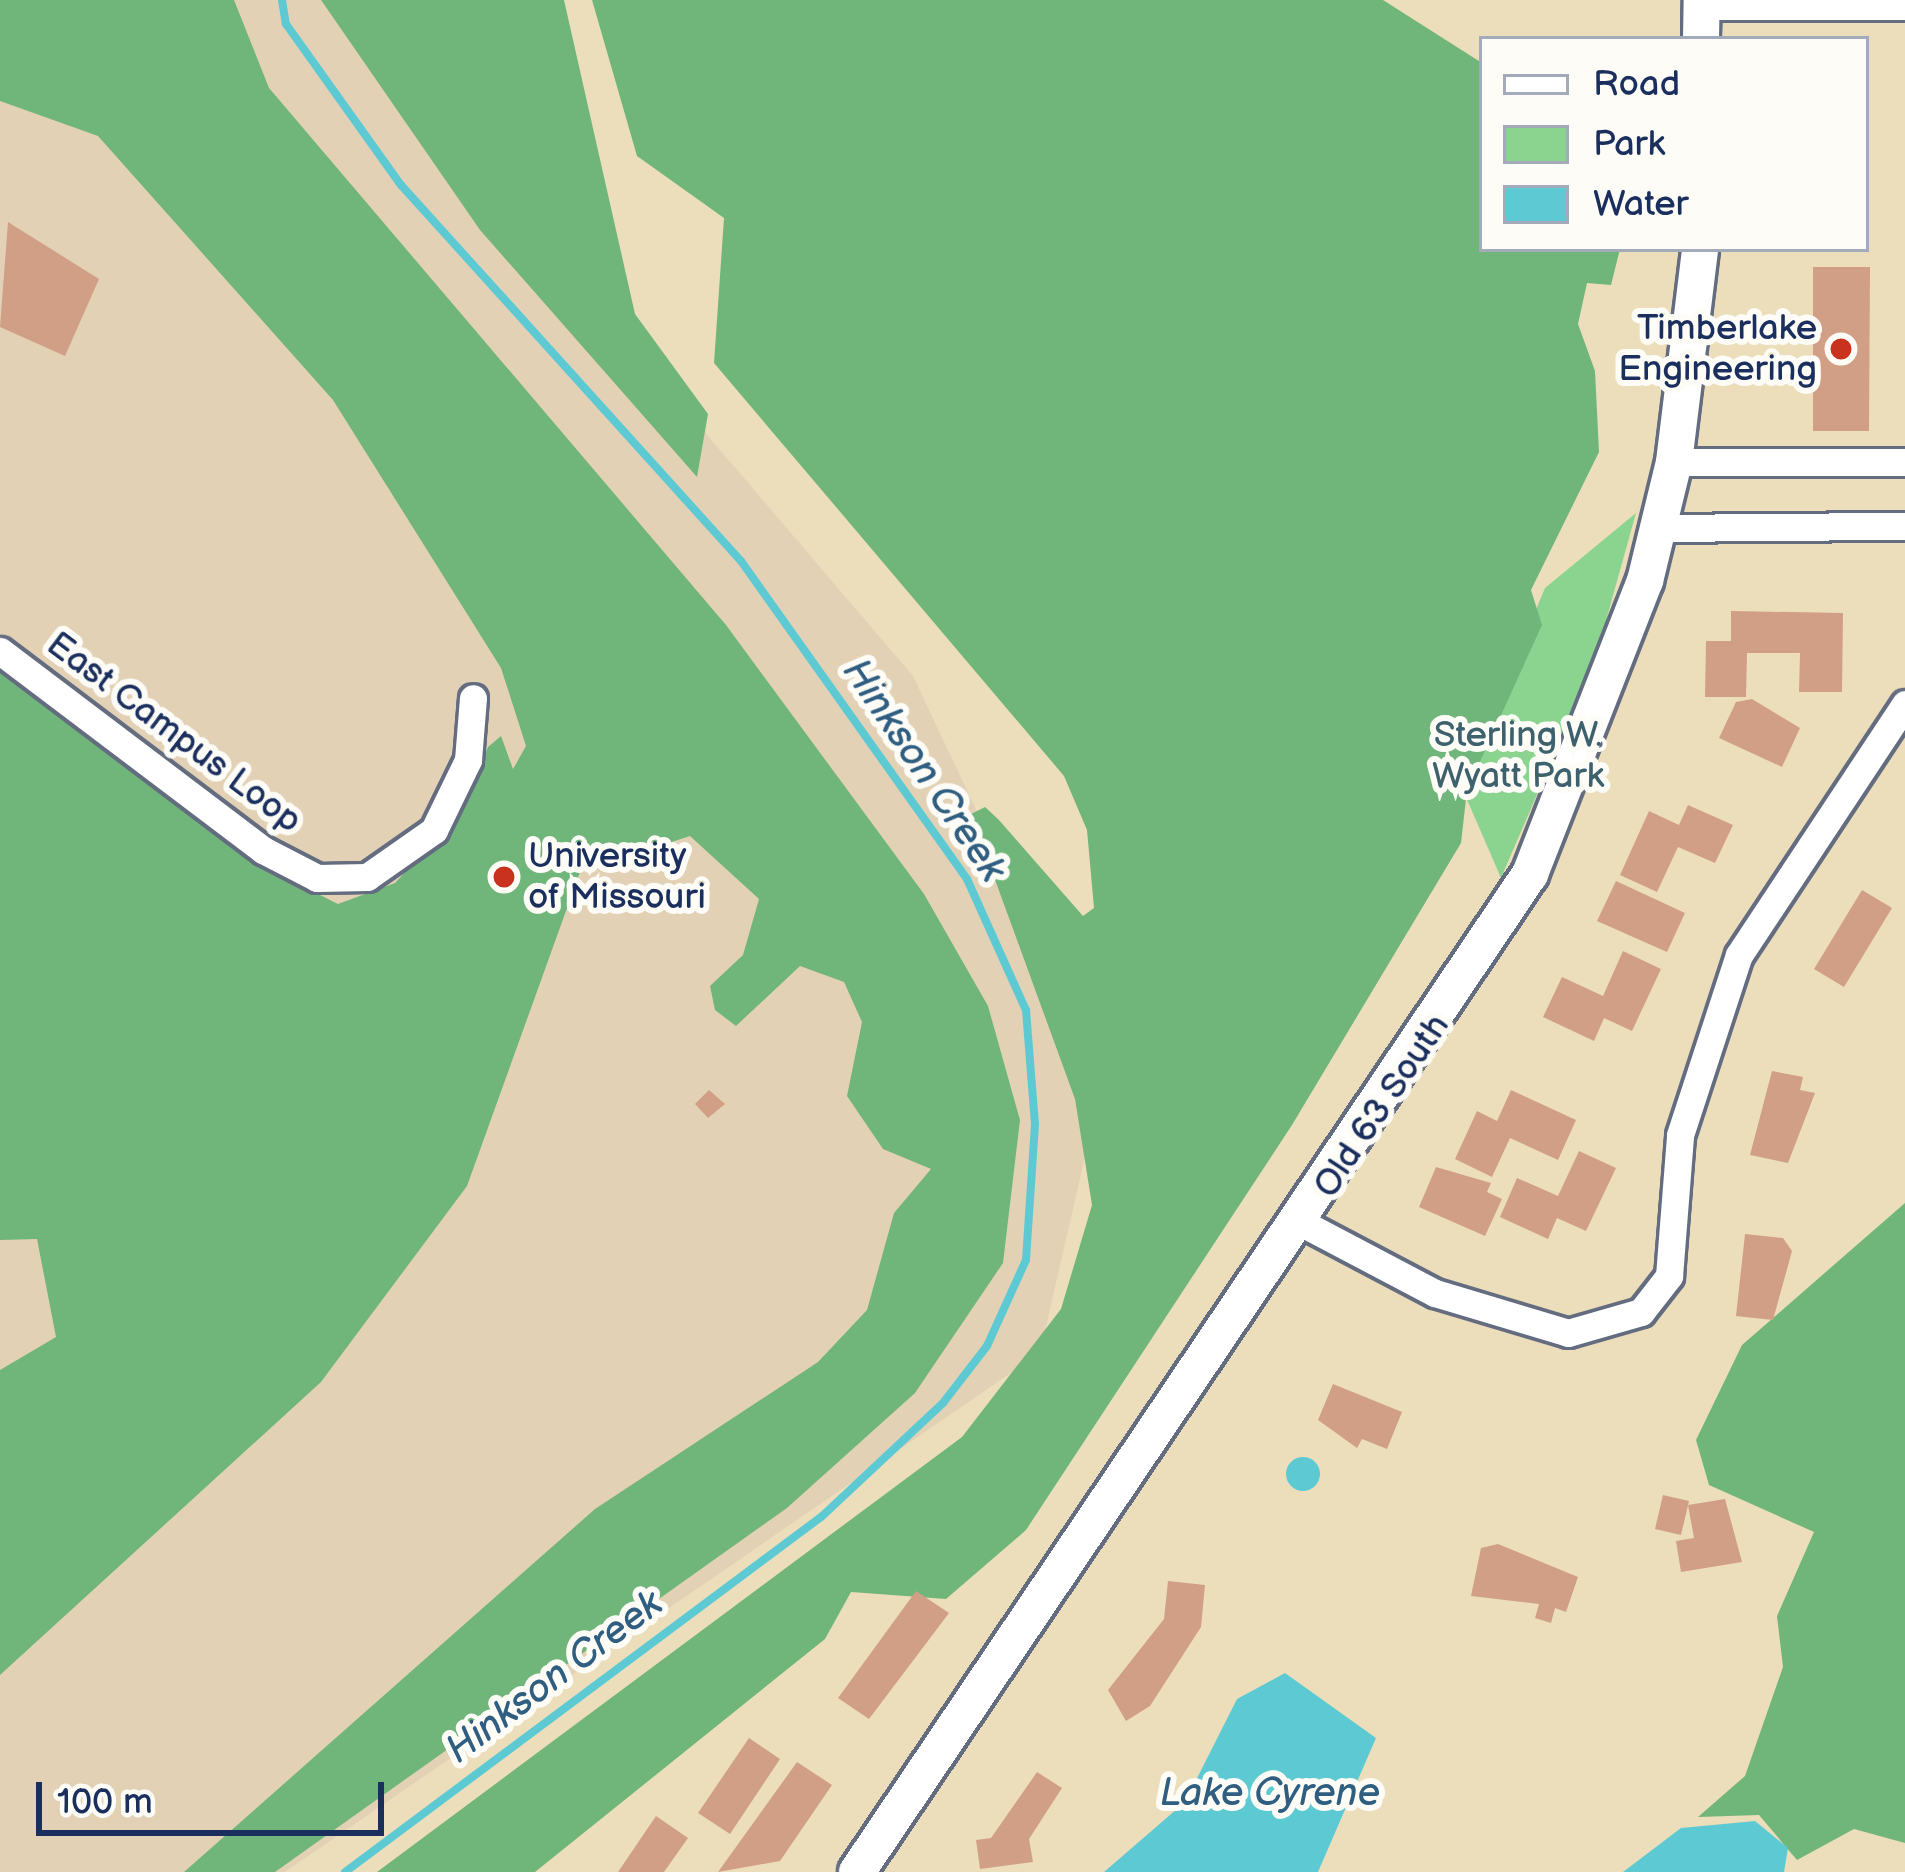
<!DOCTYPE html>
<html>
<head>
<meta charset="utf-8">
<style>
  body { margin:0 }
  #map { position:relative; width:1905px; height:1872px; overflow:hidden; background:#ecdebb; font-family:"Balsamiq Sans",sans-serif }
  div>[style] { position:absolute }
  [style*='--x'] { left:calc(var(--x)*1px); top:calc(var(--y)*1px); width:calc(var(--w)*1px); rotate:calc(var(--a)*1deg) }
  .built>* { inset:0; background:#e3d1b6 }
  .green>* { inset:0; background:#8bd490 }
  .forest>* { inset:0; background:#70b67a }
  .water>* { inset:0; background:#5dcad3 }
  .round { border-radius:50% }
  .stream>* { height:8px; margin:-4px; padding:0 4px; transform-origin:4px; border-radius:4px; background:#5dcad3 }
  .building>* { inset:0; background:#d19f85 }
  .roads { filter:drop-shadow(3px 0 #646c7f) drop-shadow(-3px 0 #646c7f) drop-shadow(0 3px #646c7f) drop-shadow(0 -3px #646c7f) }
  .minor>* { height:27px; margin:-13.5px; padding:0 13.5px; transform-origin:13.5px; border-radius:13.5px; background:#fff }
  .major>* { height:36px; margin:-18px; padding:0 18px; transform-origin:18px; border-radius:18px; background:#fff }
  .dots>* { width:33px; height:33px; translate:-50% -50%; box-sizing:border-box; border:6px solid #fdfcf7; border-radius:50% }
  span { translate:-50% -50%; white-space:nowrap; text-align:center; line-height:1.15; -webkit-text-stroke:12px #fdfcf7; paint-order:stroke }
  .poi-label { font-size:36px; color:#1b2f5e }
  .right { translate:-100% -50%; text-align:right }
  .left { translate:0 -50%; text-align:left }
  .street-label { font-size:36px; color:#1b2f5e }
  .park-label { font-size:36px; color:#3d616d }
  .water-label { font-size:39px; color:#2f5e81; font-style:italic }
  .legend { position:absolute; left:1479px; top:36px; width:390px; height:216px; box-sizing:border-box; background:#fdfcf7; border:3px solid #a3aaba; margin:0; padding:15px 21px; list-style:none; font-size:36px; color:#1b2f5e }
  .legend li { display:flex; align-items:center; gap:24px; height:60px }
  .legend b { width:60px; border:3px solid #a3aaba }
  .scale { position:absolute; left:36px; top:1782px; width:348px; height:54px; box-sizing:border-box; border:6px solid #1b2f5e; border-top:0; padding-left:15px; font-size:36px; line-height:42px; white-space:nowrap; color:#1b2f5e; -webkit-text-stroke:9px #fdfcf7; paint-order:stroke }
</style>
</head>
<body>
<div id="map">
  <div class="built">
    <div style="clip-path:polygon(0 0,336px 0,913px 676px,1103px 1078px,1040px 1353px,285px 1872px,0 1872px)"></div>
  </div>
  <div class="green">
    <div style="clip-path:polygon(1636px 513px,1595px 660px,1501px 878px,1462px 788px,1545px 588px)"></div>
  </div>
  <div class="forest">
    <div style="clip-path:polygon(0 0,234px 0,269px 88px,726px 625px,924px 894px,988px 1006px,1020px 1120px,1003px 1263px,915px 1393px,787px 1508px,275px 1872px,184px 1872px,595px 1509px,818px 1362px,867px 1310px,894px 1213px,931px 1169px,883px 1149px,847px 1096px,862px 1022px,844px 982px,800px 966px,736px 1026px,715px 1010px,710px 986px,743px 955px,759px 899px,690px 836px,580px 872px,467px 1186px,321px 1382px,0 1675px,0 1370px,56px 1337px,37px 1239px,0 1240px,0 660px,49px 686px,262px 866px,338px 904px,395px 883px,454px 820px,488px 747px,501px 736px,513px 769px,526px 746px,501px 668px,333px 400px,98px 136px,0 101px)"></div>
    <div style="clip-path:polygon(321px 0,564px 0,635px 314px,708px 414px,697px 477px,480px 230px)"></div>
    <div style="clip-path:polygon(592px 0,1383px 0,1482px 63px,1482px 249px,1620px 249px,1611px 285px,1587px 283px,1578px 324px,1595px 371px,1599px 452px,1531px 590px,1542px 625px,1467px 790px,1461px 843px,1292px 1125px,1026px 1530px,946px 1599px,851px 1592px,825px 1639px,535px 1872px,377px 1872px,962px 1437px,1061px 1309px,1092px 1205px,1075px 1099px,971px 814px,985px 807px,999px 820px,1083px 916px,1094px 908px,1087px 830px,1064px 776px,714px 363px,724px 218px,637px 156px)"></div>
    <div style="clip-path:polygon(1905px 1203px,1905px 1843px,1854px 1829px,1797px 1860px,1759px 1815px,1698px 1817px,1745px 1776px,1783px 1667px,1777px 1616px,1814px 1532px,1709px 1485px,1696px 1440px,1742px 1345px)"></div>
  </div>
  <div class="water">
    <div class="round" style="left:1286px;top:1457px;width:34px;height:34px"></div>
    <div style="clip-path:polygon(1285px 1673px,1376px 1738px,1318px 1872px,1104px 1872px,1185px 1802px,1237px 1699px)"></div>
    <div style="clip-path:polygon(1755px 1821px,1788px 1848px,1784px 1872px,1623px 1872px,1681px 1828px)"></div>
  </div>
  <div class="stream">
    <div style="--x:282;--y:0;--w:24;--a:81"></div>
    <div style="--x:286;--y:24;--w:198;--a:54.5"></div>
    <div style="--x:401;--y:185;--w:507;--a:47.88"></div>
    <div style="--x:741;--y:561;--w:390;--a:54.6"></div>
    <div style="--x:967;--y:879;--w:144;--a:65.8"></div>
    <div style="--x:1026;--y:1010;--w:114;--a:85.5"></div>
    <div style="--x:1035;--y:1124;--w:136;--a:93.8"></div>
    <div style="--x:1026;--y:1260;--w:94;--a:114.4"></div>
    <div style="--x:987;--y:1346;--w:72;--a:127.7"></div>
    <div style="--x:943;--y:1403;--w:167;--a:136.9"></div>
    <div style="--x:821;--y:1517;--w:594;--a:143.28"></div>
  </div>
  <div class="building">
    <div style="clip-path:polygon(8px 222px,99px 279px,65px 356px,0 327px)"></div>
    <div style="clip-path:polygon(1813px 267px,1870px 267px,1869px 431px,1813px 431px)"></div>
    <div style="clip-path:polygon(1731px 611px,1843px 613px,1842px 692px,1799px 692px,1800px 653px,1747px 653px,1746px 697px,1705px 697px,1706px 641px,1731px 641px)"></div>
    <div style="clip-path:polygon(1752px 699px,1800px 728px,1782px 767px,1719px 738px,1736px 702px)"></div>
    <div style="clip-path:polygon(1688px 805px,1733px 825px,1715px 863px,1678px 847px,1657px 892px,1620px 875px,1649px 811px,1679px 825px)"></div>
    <div style="clip-path:polygon(1616px 881px,1685px 913px,1667px 952px,1597px 921px)"></div>
    <div style="clip-path:polygon(1862px 890px,1892px 908px,1844px 987px,1814px 969px)"></div>
    <div style="clip-path:polygon(1623px 951px,1661px 969px,1632px 1031px,1604px 1018px,1594px 1041px,1543px 1017px,1562px 977px,1603px 996px)"></div>
    <div style="clip-path:polygon(1772px 1071px,1803px 1077px,1800px 1090px,1815px 1093px,1788px 1163px,1750px 1155px)"></div>
    <div style="clip-path:polygon(709px 1090px,725px 1104px,708px 1118px,695px 1104px)"></div>
    <div style="clip-path:polygon(1511px 1090px,1576px 1120px,1558px 1160px,1510px 1138px,1492px 1177px,1455px 1159px,1477px 1111px,1497px 1121px)"></div>
    <div style="clip-path:polygon(1579px 1151px,1616px 1168px,1586px 1231px,1557px 1218px,1548px 1239px,1500px 1217px,1517px 1178px,1558px 1196px)"></div>
    <div style="clip-path:polygon(1436px 1167px,1491px 1183px,1487px 1192px,1502px 1199px,1485px 1236px,1419px 1207px)"></div>
    <div style="clip-path:polygon(1745px 1234px,1783px 1238px,1792px 1251px,1773px 1320px,1736px 1316px)"></div>
    <div style="clip-path:polygon(1333px 1384px,1402px 1412px,1387px 1449px,1362px 1439px,1357px 1448px,1318px 1420px)"></div>
    <div style="clip-path:polygon(1663px 1495px,1689px 1501px,1681px 1535px,1655px 1529px)"></div>
    <div style="clip-path:polygon(1725px 1499px,1742px 1562px,1681px 1572px,1676px 1541px,1694px 1538px,1688px 1505px)"></div>
    <div style="clip-path:polygon(1498px 1544px,1578px 1577px,1566px 1612px,1555px 1608px,1551px 1623px,1535px 1618px,1539px 1604px,1471px 1596px,1481px 1548px)"></div>
    <div style="clip-path:polygon(1168px 1581px,1205px 1585px,1201px 1627px,1150px 1706px,1126px 1721px,1108px 1690px,1164px 1619px)"></div>
    <div style="clip-path:polygon(916px 1591px,949px 1613px,869px 1719px,838px 1698px)"></div>
    <div style="clip-path:polygon(749px 1738px,780px 1759px,730px 1834px,698px 1813px)"></div>
    <div style="clip-path:polygon(797px 1762px,832px 1785px,780px 1861px,718px 1872px)"></div>
    <div style="clip-path:polygon(1037px 1772px,1062px 1788px,1029px 1839px,1033px 1862px,980px 1869px,976px 1840px,991px 1838px)"></div>
    <div style="clip-path:polygon(656px 1816px,688px 1838px,664px 1872px,618px 1872px)"></div>
  </div>
  <div class="roads">
    <div class="minor">
      <div style="--x:1702;--y:6;--w:203;--a:0"></div>
      <div style="--x:1674;--y:462;--w:231;--a:0"></div>
      <div style="--x:1658;--y:528;--w:247;--a:-0.5"></div>
      <div style="--x:0;--y:651;--w:330;--a:37.1"></div>
      <div style="--x:263;--y:850;--w:61;--a:27.4"></div>
      <div style="--x:317;--y:878;--w:50;--a:-1.1"></div>
      <div style="--x:367;--y:877;--w:82;--a:-35"></div>
      <div style="--x:434;--y:830;--w:78;--a:-64.1"></div>
      <div style="--x:468;--y:760;--w:62;--a:-85.4"></div>
      <div style="--x:1302;--y:1223;--w:150;--a:27.8"></div>
      <div style="--x:1435;--y:1293;--w:139;--a:16.7"></div>
      <div style="--x:1568;--y:1333;--w:76;--a:-16"></div>
      <div style="--x:1641;--y:1312;--w:46;--a:-52.1"></div>
      <div style="--x:1669;--y:1276;--w:141;--a:-85.5"></div>
      <div style="--x:1680;--y:1135;--w:189;--a:-71.9"></div>
      <div style="--x:1739;--y:955;--w:301;--a:-56.5"></div>
    </div>
    <div class="major">
      <div style="--x:1701;--y:39;--w:39;--a:-89"></div>
      <div style="--x:857;--y:1872;--w:1204;--a:-56.01"></div>
      <div style="--x:1530;--y:874;--w:315;--a:-68.6"></div>
      <div style="--x:1645;--y:581;--w:122;--a:-76.3"></div>
      <div style="--x:1674;--y:462;--w:215;--a:-83"></div>
    </div>
  </div>
  <div class="dots">
    <div style="left:1841px;top:349px;background:#c8321e"></div>
    <div style="left:504px;top:877px;background:#c8321e"></div>
  </div>
  <div class="poi-label">
    <span class="right" style="left:1817px;top:349px">Timberlake<br>Engineering</span>
    <span class="left" style="left:528px;top:877px">University<br>of Missouri</span>
  </div>
  <div class="street-label">
    <span style="left:174px;top:733px;rotate:37deg">East Campus Loop</span>
    <span style="left:1382px;top:1106px;rotate:-56deg">Old 63 South</span>
  </div>
  <div class="park-label">
    <span style="left:1518px;top:756px">Sterling W.<br>Wyatt Park</span>
  </div>
  <div class="water-label">
    <span style="left:923px;top:771px;rotate:56deg">Hinkson Creek</span>
    <span style="left:555px;top:1678px;rotate:-37deg">Hinkson Creek</span>
    <span style="left:1270px;top:1794px">Lake Cyrene</span>
  </div>
  <ul class="legend">
  <li><b style="height:15px;background:#fff"></b>Road</li>
  <li><b style="height:33px;background:#8bd490"></b>Park</li>
  <li><b style="height:33px;background:#5dcad3"></b>Water</li>
  </ul>
  <div class="scale">100 m</div>
</div>
</body>
</html>
